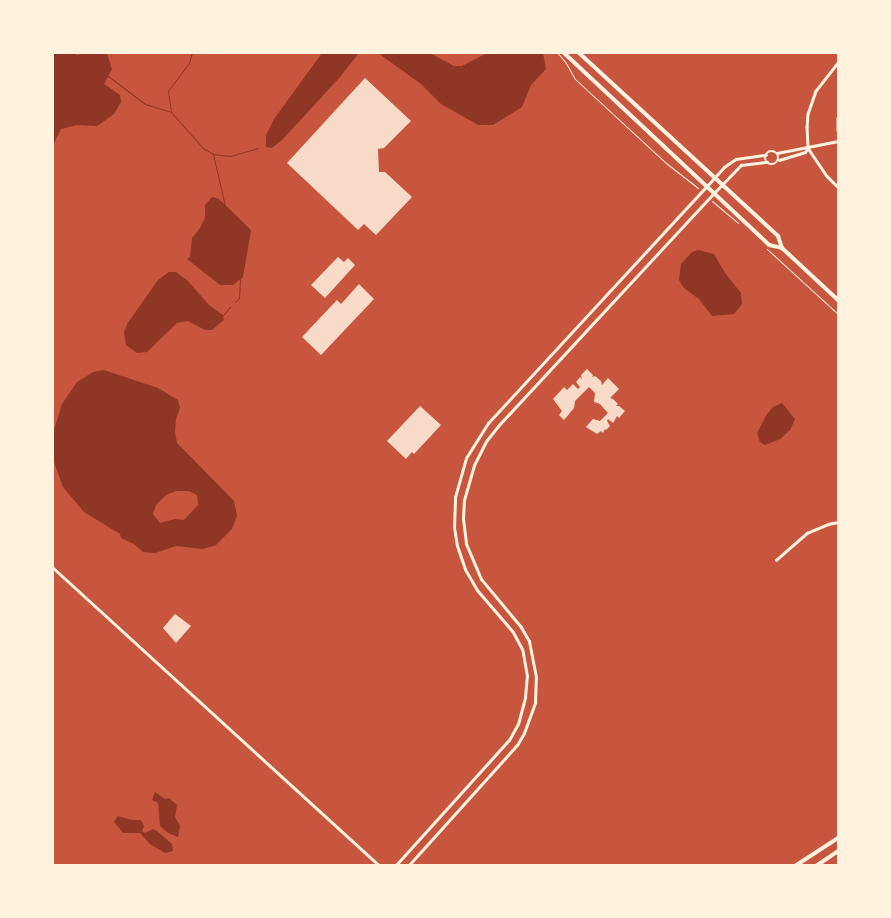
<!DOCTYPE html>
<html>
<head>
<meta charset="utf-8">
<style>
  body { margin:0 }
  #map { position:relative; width:891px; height:918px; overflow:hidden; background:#c8553d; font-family:"DejaVu Sans",sans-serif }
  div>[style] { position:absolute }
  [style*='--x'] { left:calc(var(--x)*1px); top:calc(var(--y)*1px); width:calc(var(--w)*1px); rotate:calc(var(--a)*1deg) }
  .water>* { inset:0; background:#8f3625 }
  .stream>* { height:1px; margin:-0.5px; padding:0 0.5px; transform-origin:0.5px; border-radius:0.5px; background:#8f3625 }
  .building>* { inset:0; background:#f7dbc8 }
  .path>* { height:1px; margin:-0.5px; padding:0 0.5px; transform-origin:0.5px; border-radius:0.5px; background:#fff3e0 }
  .minor>* { height:2.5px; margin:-1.25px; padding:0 1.25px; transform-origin:1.25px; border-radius:1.25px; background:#fff3e0 }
  .minor>.ring { margin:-1.25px; padding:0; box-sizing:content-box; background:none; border:2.5px solid #fff3e0; border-radius:50% }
  .tertiary>* { height:3px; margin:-1.5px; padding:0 1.5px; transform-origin:1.5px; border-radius:1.5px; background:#fff3e0 }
  .secondary>* { height:4px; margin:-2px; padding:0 2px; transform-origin:2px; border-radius:2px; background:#fff3e0 }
  .primary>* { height:4px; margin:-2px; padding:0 2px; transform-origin:2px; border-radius:2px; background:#fff3e0 }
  span { translate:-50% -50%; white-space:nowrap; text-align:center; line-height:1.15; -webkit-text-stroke:5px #fff3e0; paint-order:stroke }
  .frame { position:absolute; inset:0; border:54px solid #fff3e0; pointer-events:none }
</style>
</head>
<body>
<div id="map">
  <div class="water">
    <div style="clip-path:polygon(55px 53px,73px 53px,77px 55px,83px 53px,107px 53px,112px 69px,104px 84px,120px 95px,121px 102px,114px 114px,97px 126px,77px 125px,61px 129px,53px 145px,52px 56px)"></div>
    <div style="clip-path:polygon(322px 53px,362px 53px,358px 54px,340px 77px,283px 139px,272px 148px,266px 147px,266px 135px,274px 119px)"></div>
    <div style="clip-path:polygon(378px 53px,430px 53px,454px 66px,462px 66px,487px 53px,543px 53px,546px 69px,531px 85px,522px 107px,493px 125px,478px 125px,441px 104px,421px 84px)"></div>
    <div style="clip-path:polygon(212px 197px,219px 199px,251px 230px,243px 277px,233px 285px,220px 285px,187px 259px,190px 257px,192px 238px,200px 228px,205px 218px,205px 205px)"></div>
    <div style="clip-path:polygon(698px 250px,714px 254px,725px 273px,741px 293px,742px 304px,734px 314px,712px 316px,699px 299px,684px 288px,679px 280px,681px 264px,692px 252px)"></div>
    <div style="clip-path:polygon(169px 272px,176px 272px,188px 281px,209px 305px,223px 315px,224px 320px,212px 330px,205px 330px,188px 321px,177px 323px,147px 352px,137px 353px,126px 345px,124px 332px,127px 324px,158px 280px)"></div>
    <div style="clip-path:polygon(evenodd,104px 370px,158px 388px,178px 400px,180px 408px,176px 419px,175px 432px,177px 443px,234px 501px,237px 516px,232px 529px,216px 545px,203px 549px,176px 546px,155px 553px,143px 552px,134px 544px,121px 538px,120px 534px,84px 512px,63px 487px,55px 465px,52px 450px,53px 433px,62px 404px,77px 382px,93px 372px,104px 370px,176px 491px,189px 491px,197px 495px,198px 505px,184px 520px,175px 519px,160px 523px,153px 514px,156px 505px,166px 495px,176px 491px)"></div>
    <div style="clip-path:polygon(782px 403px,795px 419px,790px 430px,780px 439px,765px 445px,760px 442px,757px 433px,767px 414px,773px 407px)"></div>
    <div style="clip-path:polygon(155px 792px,165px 799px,169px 798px,177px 805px,175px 817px,180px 826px,178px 837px,168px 833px,160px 826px,158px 803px,152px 800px)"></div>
    <div style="clip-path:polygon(118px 816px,132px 820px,141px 820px,144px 826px,142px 831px,145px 833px,153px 829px,157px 831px,172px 844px,173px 851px,165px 853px,150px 844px,140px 833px,123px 833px,114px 822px)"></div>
  </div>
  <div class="stream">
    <div style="--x:192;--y:52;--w:11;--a:105"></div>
    <div style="--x:189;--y:63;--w:35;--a:127"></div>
    <div style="--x:168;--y:91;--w:21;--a:82"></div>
    <div style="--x:171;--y:112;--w:48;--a:48.4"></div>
    <div style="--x:203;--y:148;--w:12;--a:31"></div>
    <div style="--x:213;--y:154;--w:17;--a:7"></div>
    <div style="--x:230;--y:156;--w:29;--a:-16"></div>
    <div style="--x:108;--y:76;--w:46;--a:37.1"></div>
    <div style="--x:145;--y:104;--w:27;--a:17"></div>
    <div style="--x:213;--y:154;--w:53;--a:77"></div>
    <div style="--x:235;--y:302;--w:6;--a:-45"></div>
    <div style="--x:239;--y:298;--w:21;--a:-87"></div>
    <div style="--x:223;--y:315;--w:11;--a:-49"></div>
  </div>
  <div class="building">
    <div style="clip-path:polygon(365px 78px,411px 121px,384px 148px,378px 149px,379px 172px,385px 172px,412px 197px,376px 235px,364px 224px,358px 230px,287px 163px)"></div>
    <div style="clip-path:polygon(338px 257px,344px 262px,348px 258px,355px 265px,325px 298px,311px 285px)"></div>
    <div style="clip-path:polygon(359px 284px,374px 299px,321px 355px,302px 337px,337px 300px,341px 304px)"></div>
    <div style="clip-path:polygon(587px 369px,593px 375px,592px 377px,595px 376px,601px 381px,602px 385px,608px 378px,619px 389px,610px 398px,613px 399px,618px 404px,616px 406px,619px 406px,625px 411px,619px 418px,617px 416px,613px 423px,608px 419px,607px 421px,610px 426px,606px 430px,605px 429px,603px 433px,601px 431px,597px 434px,586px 427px,593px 419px,600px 421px,608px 413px,600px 404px,594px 402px,595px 393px,589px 387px,575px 401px,574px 408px,564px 420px,559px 415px,562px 411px,553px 399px,564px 387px,567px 390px,573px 384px,578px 389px,580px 387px,576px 382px,580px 377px,582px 379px,581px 375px)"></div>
    <div style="clip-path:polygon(420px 406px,441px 425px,414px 454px,412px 452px,406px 459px,387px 441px)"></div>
    <div style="clip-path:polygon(175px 614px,191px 626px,176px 643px,163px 628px)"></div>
  </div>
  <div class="path">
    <div style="--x:557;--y:52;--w:14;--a:51"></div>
    <div style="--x:566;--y:63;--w:18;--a:61"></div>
    <div style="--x:575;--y:79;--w:124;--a:42.7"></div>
    <div style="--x:666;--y:163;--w:41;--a:38"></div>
    <div style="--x:712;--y:201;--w:34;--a:40"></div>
    <div style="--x:767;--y:249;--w:96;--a:42.5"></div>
  </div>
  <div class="minor">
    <div style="--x:838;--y:63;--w:36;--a:128"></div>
    <div style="--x:816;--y:91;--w:24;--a:109"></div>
    <div style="--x:808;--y:114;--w:13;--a:94"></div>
    <div style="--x:807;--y:127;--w:21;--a:87"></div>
    <div style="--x:808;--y:148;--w:34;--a:56"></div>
    <div style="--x:827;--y:176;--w:16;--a:45"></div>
    <div style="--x:838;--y:118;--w:12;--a:90"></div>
    <div class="ring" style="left:765px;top:151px;width:11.5px;height:11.5px"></div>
    <div style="--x:777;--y:153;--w:62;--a:-11.1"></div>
    <div style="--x:779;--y:160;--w:27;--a:-17"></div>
    <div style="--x:805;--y:152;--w:5;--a:-53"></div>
    <div style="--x:707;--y:186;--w:25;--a:-48"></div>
    <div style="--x:724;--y:167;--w:14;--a:-34"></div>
    <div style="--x:736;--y:159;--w:30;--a:-8"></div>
    <div style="--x:714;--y:193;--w:39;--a:-46"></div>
    <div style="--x:741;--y:165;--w:26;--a:-7"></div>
    <div style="--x:776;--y:560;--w:41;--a:-41.1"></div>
    <div style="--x:807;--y:533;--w:23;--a:-23"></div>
    <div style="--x:828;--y:524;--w:10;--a:-11"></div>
  </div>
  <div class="tertiary">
    <div style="--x:52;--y:567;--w:443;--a:42.4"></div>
    <div style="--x:395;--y:866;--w:170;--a:-47.9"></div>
    <div style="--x:509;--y:740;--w:18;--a:-61"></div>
    <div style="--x:518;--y:724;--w:28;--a:-75"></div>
    <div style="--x:525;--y:697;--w:21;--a:-85"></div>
    <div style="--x:527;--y:676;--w:27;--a:-100"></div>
    <div style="--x:522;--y:649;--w:19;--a:-118"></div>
    <div style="--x:513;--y:632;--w:55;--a:-130.6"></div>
    <div style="--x:477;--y:590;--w:24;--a:-120"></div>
    <div style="--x:465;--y:569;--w:24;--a:-109"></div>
    <div style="--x:457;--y:546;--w:18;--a:-99"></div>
    <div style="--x:454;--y:528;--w:31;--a:-88"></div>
    <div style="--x:455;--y:497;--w:41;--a:-74.2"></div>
    <div style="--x:466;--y:458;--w:41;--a:-57.8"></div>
    <div style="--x:488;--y:423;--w:323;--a:-47.3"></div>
    <div style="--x:408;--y:866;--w:163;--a:-48"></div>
    <div style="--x:517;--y:745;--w:14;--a:-60"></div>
    <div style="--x:524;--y:733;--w:33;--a:-70"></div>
    <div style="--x:535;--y:702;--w:25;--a:-88"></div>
    <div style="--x:536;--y:677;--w:37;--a:-101"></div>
    <div style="--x:529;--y:641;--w:16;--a:-120"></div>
    <div style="--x:521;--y:627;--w:62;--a:-129.8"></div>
    <div style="--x:481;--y:579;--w:39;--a:-113"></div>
    <div style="--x:466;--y:543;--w:25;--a:-97"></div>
    <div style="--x:463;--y:518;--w:18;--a:-87"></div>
    <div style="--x:464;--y:500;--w:36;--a:-74"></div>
    <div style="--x:474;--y:465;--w:28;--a:-63"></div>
    <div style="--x:487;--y:440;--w:18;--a:-52"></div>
    <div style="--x:498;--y:426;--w:318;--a:-47.2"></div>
  </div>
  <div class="secondary">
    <div style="--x:563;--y:52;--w:282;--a:43.1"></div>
    <div style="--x:769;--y:245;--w:13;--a:13"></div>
    <div style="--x:782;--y:248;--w:76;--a:42.9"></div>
    <div style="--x:578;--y:52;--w:272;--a:42.6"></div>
    <div style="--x:778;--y:236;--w:13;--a:72"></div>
  </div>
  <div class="primary">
    <div style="--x:795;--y:866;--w:51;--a:-33.1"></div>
    <div style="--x:816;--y:866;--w:27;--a:-34"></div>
  </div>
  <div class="frame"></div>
</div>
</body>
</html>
